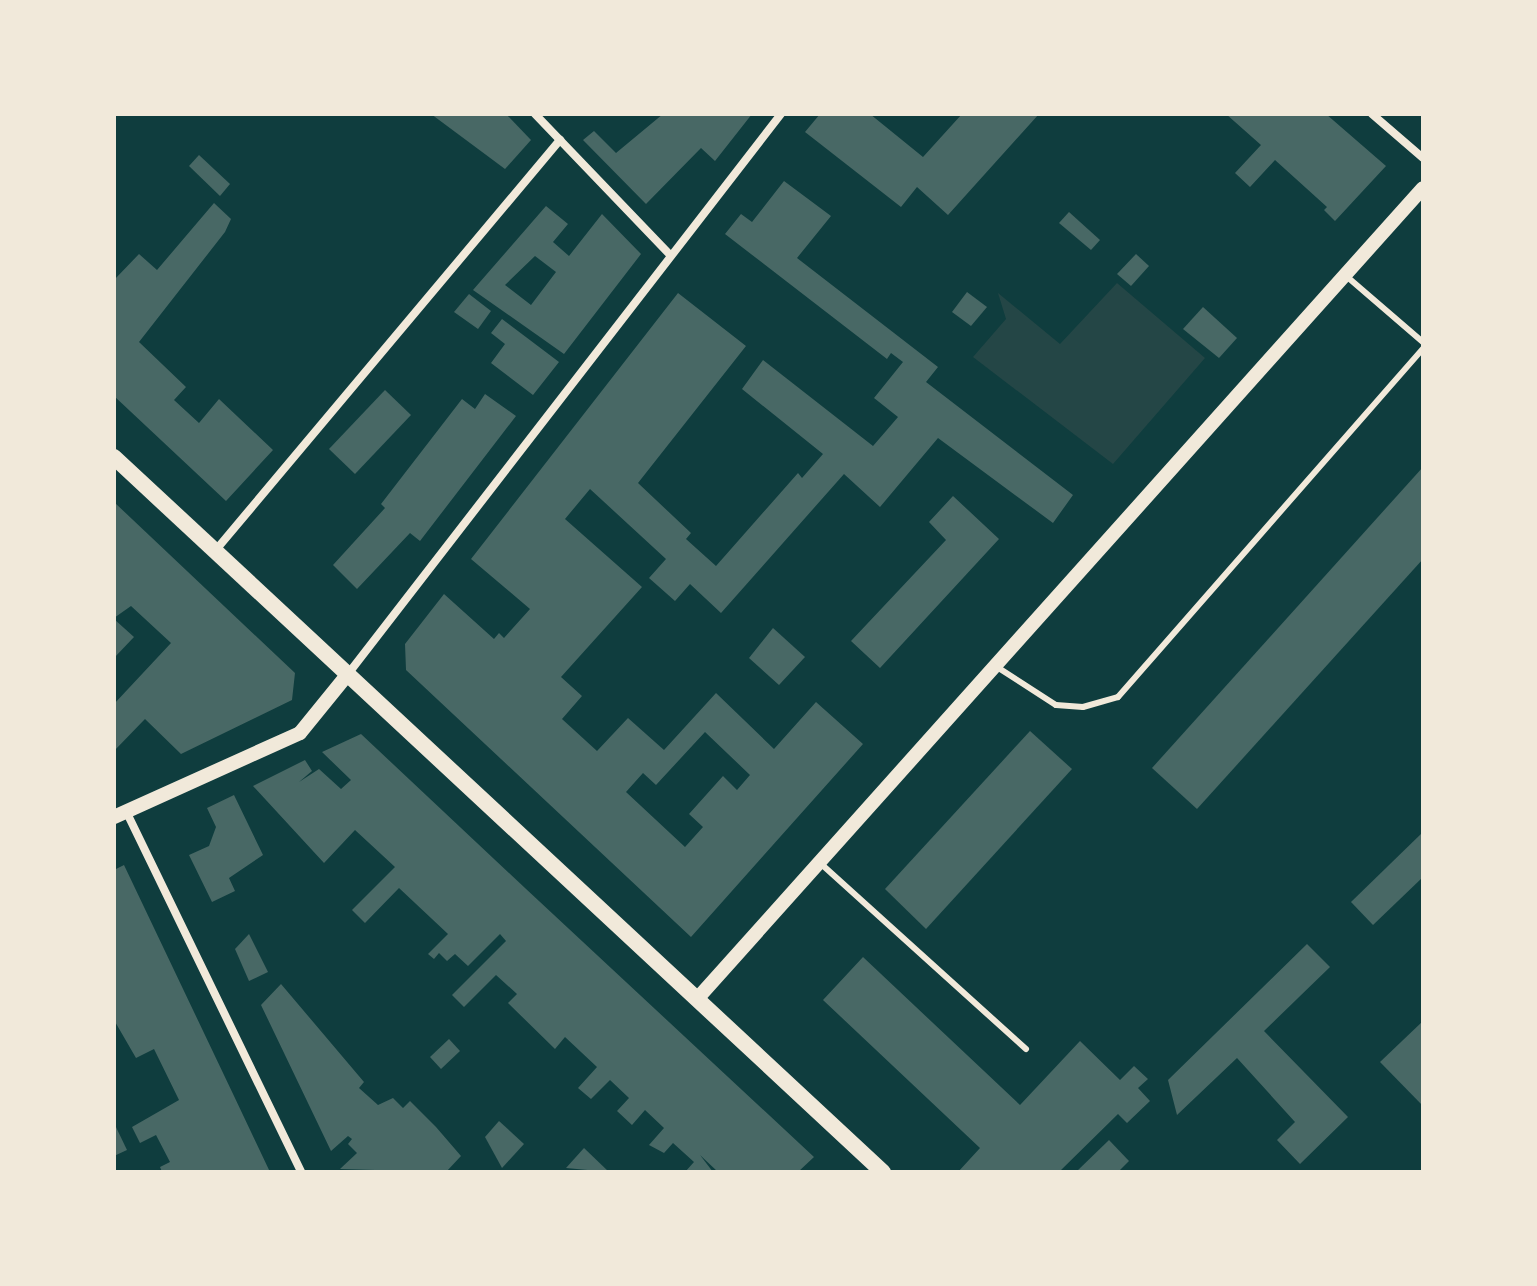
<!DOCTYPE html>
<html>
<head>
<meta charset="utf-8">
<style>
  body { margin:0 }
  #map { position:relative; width:1537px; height:1286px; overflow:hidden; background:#0f3d3e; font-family:"IBM Plex Sans",sans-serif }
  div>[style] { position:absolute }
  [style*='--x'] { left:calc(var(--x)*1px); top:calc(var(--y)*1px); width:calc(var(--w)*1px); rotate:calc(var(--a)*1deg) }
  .green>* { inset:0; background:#244646 }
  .building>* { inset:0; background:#486865 }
  .service>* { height:6px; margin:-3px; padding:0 3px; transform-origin:3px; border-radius:3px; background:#f1e9da }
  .minor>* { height:8px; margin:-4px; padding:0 4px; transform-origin:4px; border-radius:4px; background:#f1e9da }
  .tertiary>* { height:14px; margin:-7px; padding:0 7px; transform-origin:7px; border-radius:7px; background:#f1e9da }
  .secondary>* { height:16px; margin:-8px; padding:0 8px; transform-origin:8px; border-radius:8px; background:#f1e9da }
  span { translate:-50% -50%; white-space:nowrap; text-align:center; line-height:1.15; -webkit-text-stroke:8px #f1e9da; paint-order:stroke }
  .frame { position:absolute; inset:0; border:116px solid #f1e9da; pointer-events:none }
</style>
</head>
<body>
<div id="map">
  <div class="green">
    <div style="clip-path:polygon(1117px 283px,1205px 358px,1113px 464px,973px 357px,1006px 319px,998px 293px,1060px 344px)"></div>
  </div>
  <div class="building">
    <div style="clip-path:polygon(431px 114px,506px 114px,531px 140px,505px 169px)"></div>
    <div style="clip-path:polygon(663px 114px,752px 114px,715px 161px,701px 148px,646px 204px,583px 140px,594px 131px,616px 153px)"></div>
    <div style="clip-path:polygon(820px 114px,870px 114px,923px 157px,962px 114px,1039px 114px,948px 215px,917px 187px,901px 207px,805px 132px)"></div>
    <div style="clip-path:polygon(1226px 114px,1326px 114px,1386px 166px,1335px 221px,1324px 210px,1327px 207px,1275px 160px,1250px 187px,1235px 173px,1261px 145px)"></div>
    <div style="clip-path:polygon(199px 155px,230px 184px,220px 196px,189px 166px)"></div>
    <div style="clip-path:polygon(evenodd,784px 181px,831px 216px,797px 258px,938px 367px,926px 382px,1073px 495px,1053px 523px,938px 438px,880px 507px,844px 474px,721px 613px,690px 584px,675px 601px,649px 578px,666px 559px,590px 489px,565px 519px,642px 587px,561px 677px,582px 696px,562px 719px,597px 751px,628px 718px,664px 750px,716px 693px,774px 749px,816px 702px,863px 744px,691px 937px,406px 670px,405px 644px,444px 594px,494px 639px,499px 633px,504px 638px,530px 609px,471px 559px,678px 293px,746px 346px,638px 483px,691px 533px,686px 539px,716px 566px,798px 473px,802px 478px,823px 454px,742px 389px,763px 360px,873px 446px,886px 431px,898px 417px,874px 398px,903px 362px,891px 353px,887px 359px,725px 234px,741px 214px,752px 222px,784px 181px,705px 732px,750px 775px,737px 790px,723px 776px,689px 814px,703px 827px,685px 847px,626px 792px,643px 773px,656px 785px,705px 732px)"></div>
    <div style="clip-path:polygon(214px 203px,231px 219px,225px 232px,139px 342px,186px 387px,174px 400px,199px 423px,219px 399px,273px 450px,226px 501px,114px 396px,114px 280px,139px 254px,157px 270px)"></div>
    <div style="clip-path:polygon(evenodd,546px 206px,568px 224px,553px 242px,569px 256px,602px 214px,641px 254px,564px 354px,473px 290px,546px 206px,535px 256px,556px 272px,531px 305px,505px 285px,535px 256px)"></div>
    <div style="clip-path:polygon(1069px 212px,1100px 240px,1091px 250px,1059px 223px)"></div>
    <div style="clip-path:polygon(1136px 254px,1149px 266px,1131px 286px,1117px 274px)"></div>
    <div style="clip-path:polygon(967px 292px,987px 307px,971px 326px,952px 312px)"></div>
    <div style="clip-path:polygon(469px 294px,491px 311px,478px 329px,454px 312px)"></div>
    <div style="clip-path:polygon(1203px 307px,1237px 338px,1219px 358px,1183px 329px)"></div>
    <div style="clip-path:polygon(502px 319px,559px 362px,533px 395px,491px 363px,505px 344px,491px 333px)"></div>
    <div style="clip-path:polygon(385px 390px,411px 415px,355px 474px,329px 449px)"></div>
    <div style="clip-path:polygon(485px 394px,516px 416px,420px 541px,410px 533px,357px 589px,333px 565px,385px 508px,381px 504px,462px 399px,475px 409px)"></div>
    <div style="clip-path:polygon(1423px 467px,1423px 559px,1197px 809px,1152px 768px)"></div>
    <div style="clip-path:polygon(953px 496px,999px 539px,880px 668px,851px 641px,946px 540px,929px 522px)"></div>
    <div style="clip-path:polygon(114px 502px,295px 673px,292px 700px,181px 754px,145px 719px,114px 751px,114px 704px,171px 643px,131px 606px,114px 618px)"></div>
    <div style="clip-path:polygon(114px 619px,134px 637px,114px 658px)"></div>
    <div style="clip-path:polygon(773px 628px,805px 657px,779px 685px,749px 658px)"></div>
    <div style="clip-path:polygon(1030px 731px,1072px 769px,926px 929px,885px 889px)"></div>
    <div style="clip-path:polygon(361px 734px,525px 888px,814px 1157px,798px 1172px,718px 1172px,700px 1155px,713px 1172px,685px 1172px,694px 1162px,673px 1143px,664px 1153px,649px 1145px,664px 1128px,645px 1110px,632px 1125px,617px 1111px,629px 1098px,610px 1080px,591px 1099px,578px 1088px,597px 1067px,565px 1037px,555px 1049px,508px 1003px,517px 994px,496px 975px,464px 1007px,452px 995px,506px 941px,500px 934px,468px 966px,455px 954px,447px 961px,439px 953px,434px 959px,428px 954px,448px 934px,399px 888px,365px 923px,352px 910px,395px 867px,355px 830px,324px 863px,253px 786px,305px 760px,312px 771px,299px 782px,319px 769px,341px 789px,351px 780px,322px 752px)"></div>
    <div style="clip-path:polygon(234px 795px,263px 855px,229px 878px,235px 891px,212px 902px,189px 855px,209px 846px,216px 827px,207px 808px)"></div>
    <div style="clip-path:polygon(1423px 832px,1423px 877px,1373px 925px,1351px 902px)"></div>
    <div style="clip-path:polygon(124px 865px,234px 1096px,270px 1172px,162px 1172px,160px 1167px,170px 1162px,156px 1135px,140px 1143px,132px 1127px,179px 1100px,154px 1049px,136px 1058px,114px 1020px,114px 870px)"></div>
    <div style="clip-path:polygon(249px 934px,268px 972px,249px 981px,235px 949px)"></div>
    <div style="clip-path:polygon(1307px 944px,1330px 967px,1264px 1031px,1348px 1117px,1300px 1164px,1277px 1140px,1295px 1122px,1237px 1058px,1177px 1115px,1168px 1080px)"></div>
    <div style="clip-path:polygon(863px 957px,1020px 1105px,1080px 1041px,1120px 1080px,1134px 1066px,1148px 1079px,1138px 1088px,1150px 1101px,1127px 1123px,1118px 1114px,1059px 1172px,958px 1172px,980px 1148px,823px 1000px)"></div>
    <div style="clip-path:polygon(281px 984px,364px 1082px,359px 1088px,378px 1105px,393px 1098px,403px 1108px,410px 1101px,436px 1127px,461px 1156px,446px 1172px,340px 1169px,357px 1153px,348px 1144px,352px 1139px,348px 1136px,331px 1151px,261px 1005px)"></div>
    <div style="clip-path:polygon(1423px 1021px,1423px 1106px,1380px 1062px)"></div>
    <div style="clip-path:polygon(449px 1039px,460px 1051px,441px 1069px,430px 1057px)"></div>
    <div style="clip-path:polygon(499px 1121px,524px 1144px,502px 1168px,485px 1137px)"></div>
    <div style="clip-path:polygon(114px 1123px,127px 1150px,114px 1156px)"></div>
    <div style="clip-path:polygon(1109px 1140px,1129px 1161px,1118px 1172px,1076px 1172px)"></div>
    <div style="clip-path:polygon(584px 1148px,609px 1172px,566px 1168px)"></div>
  </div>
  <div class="service">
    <div style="--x:1345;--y:275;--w:103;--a:40.7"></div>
    <div style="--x:997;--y:667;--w:70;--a:32.8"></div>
    <div style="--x:1056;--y:705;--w:27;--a:4"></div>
    <div style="--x:1083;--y:707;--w:36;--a:-16"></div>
    <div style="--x:1118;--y:697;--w:463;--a:-48.8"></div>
    <div style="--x:819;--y:862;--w:279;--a:42.1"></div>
  </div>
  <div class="minor">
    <div style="--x:535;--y:114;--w:195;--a:46.2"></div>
    <div style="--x:1372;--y:114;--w:67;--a:40.8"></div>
    <div style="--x:215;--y:551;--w:537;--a:-49.99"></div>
    <div style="--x:348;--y:674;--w:708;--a:-52.29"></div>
    <div style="--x:126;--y:811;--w:401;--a:64.1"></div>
  </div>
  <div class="tertiary">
    <div style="--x:114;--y:817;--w:204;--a:-24.3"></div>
    <div style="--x:300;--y:733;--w:76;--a:-50.9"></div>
    <div style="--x:697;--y:999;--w:1088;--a:-48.17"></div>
  </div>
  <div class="secondary">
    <div style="--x:114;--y:457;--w:1050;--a:42.92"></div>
  </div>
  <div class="frame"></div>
</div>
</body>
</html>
